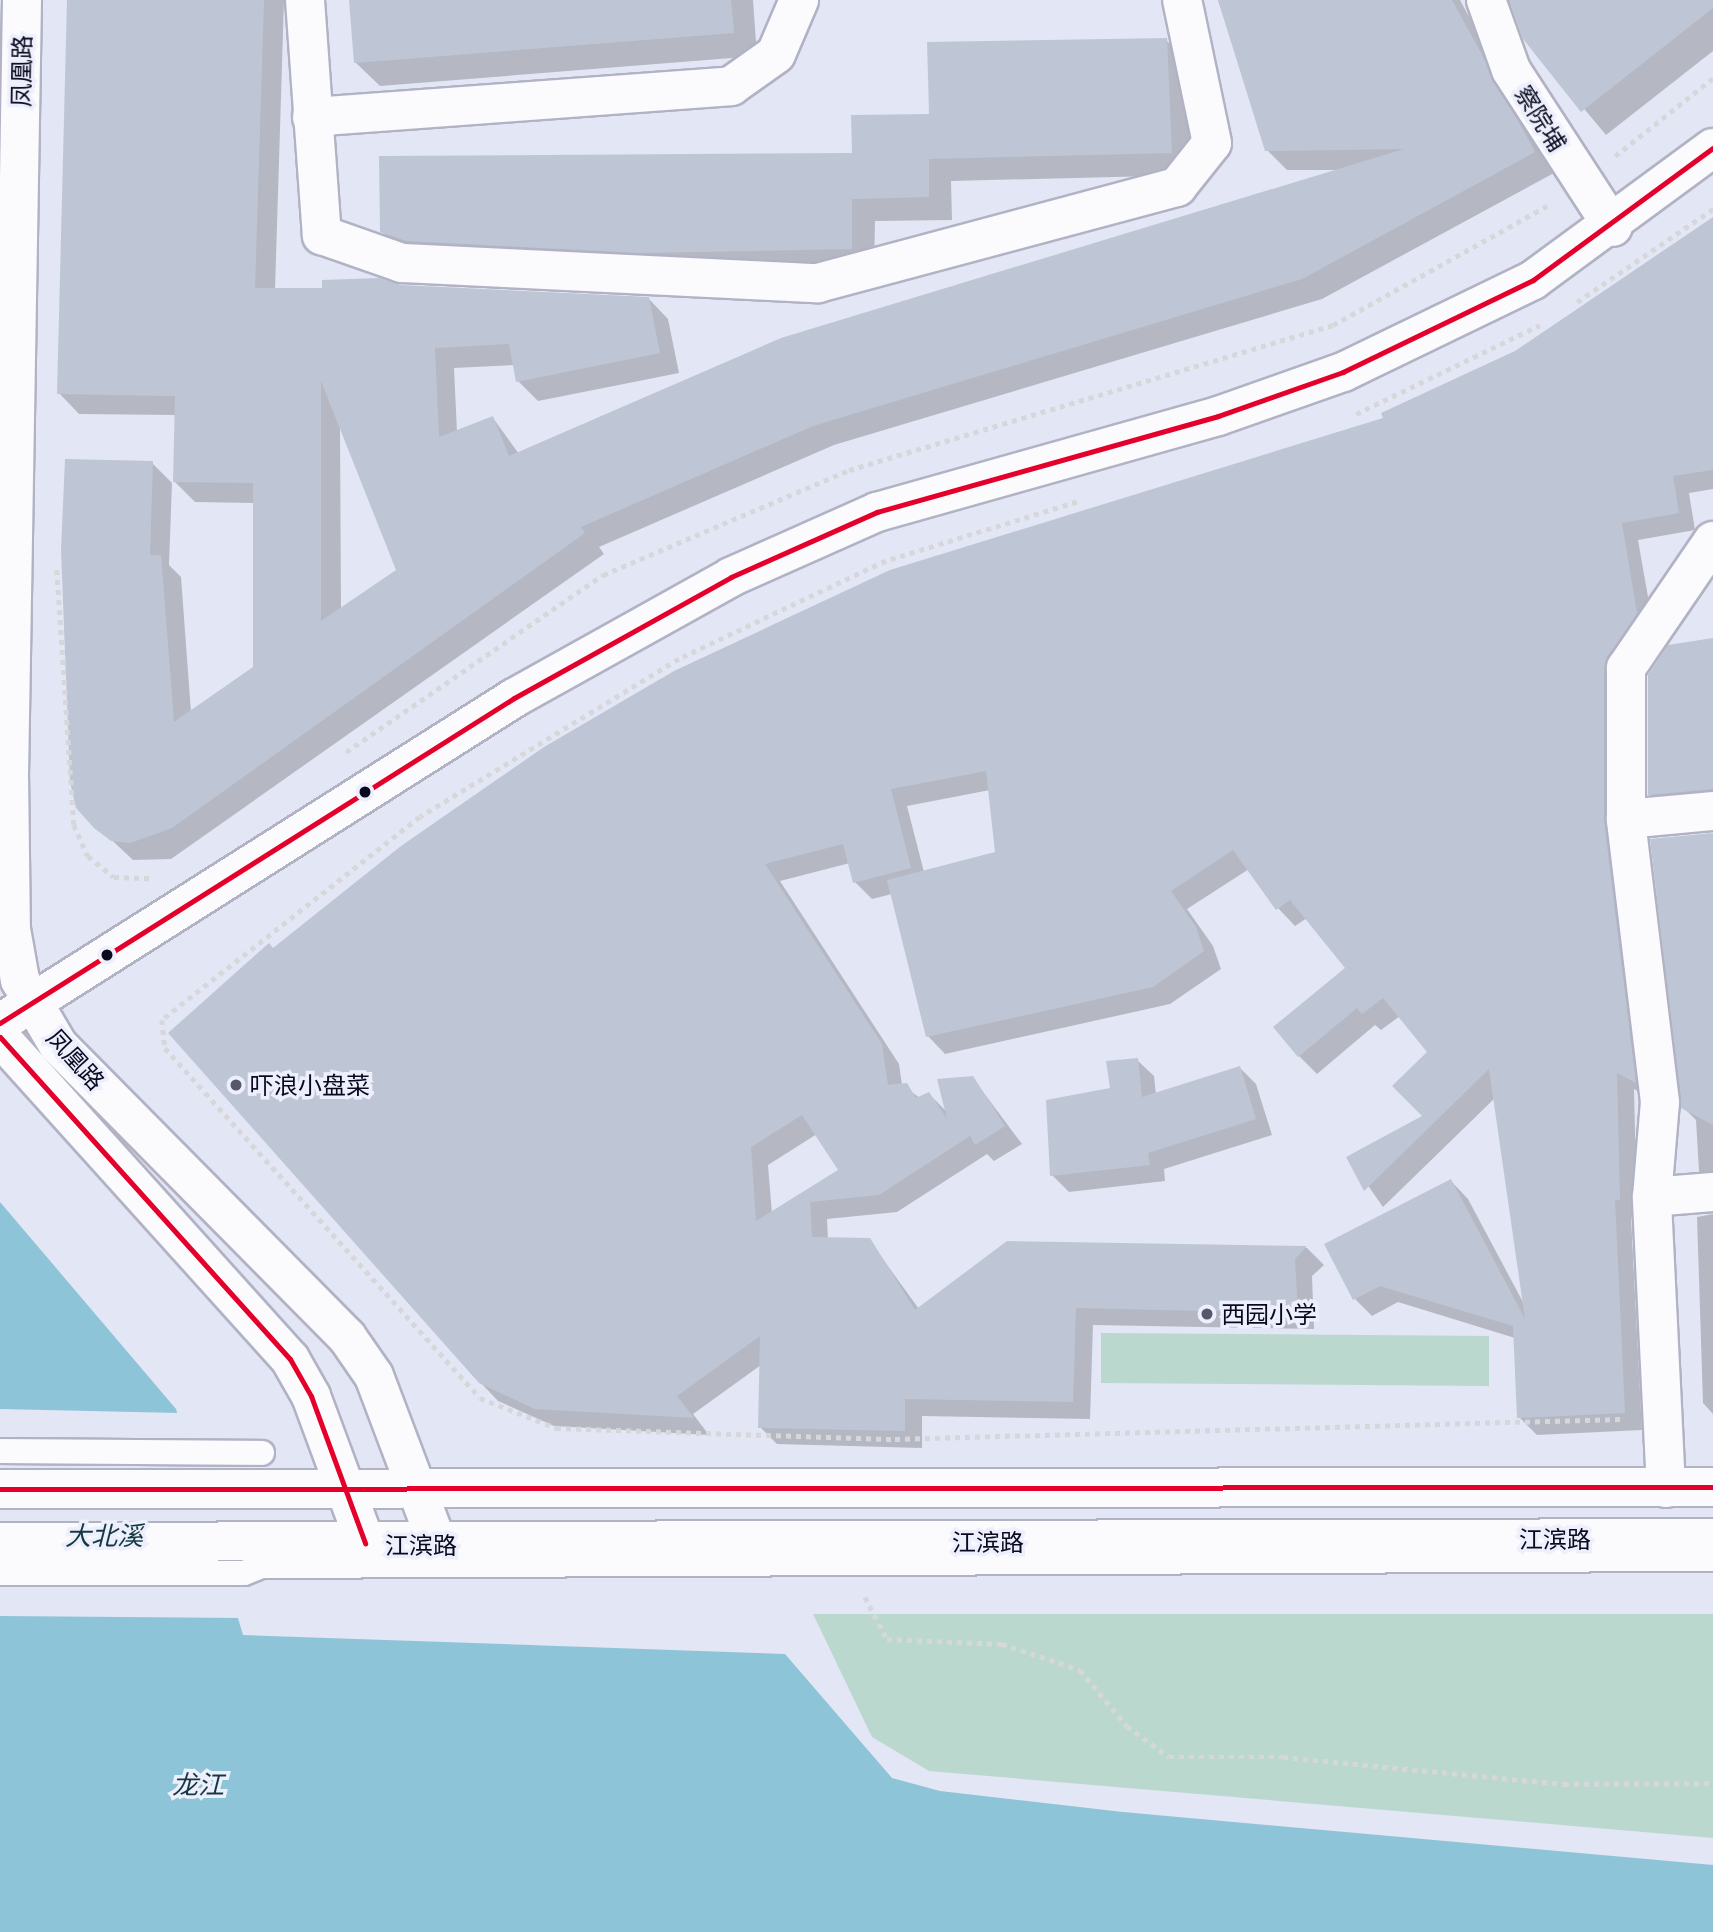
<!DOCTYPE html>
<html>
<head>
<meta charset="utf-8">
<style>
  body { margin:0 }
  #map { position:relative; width:1713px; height:1932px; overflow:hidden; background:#e3e6f4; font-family:Barlow,"Noto Sans SC",sans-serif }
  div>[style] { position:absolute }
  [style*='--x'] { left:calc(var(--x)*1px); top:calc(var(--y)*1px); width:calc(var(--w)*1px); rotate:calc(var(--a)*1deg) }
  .green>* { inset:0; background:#bad8ce }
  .water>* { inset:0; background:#8dc4d7 }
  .pier>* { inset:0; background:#e3e6f4 }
  .shadow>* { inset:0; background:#0003 }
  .building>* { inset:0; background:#bec6d6 }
  .path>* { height:4.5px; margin-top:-2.25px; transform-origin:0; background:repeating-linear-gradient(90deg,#d6d7db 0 5px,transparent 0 10px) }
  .roads { filter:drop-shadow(2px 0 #b1b3c5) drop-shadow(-2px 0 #b1b3c5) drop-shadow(0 2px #b1b3c5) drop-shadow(0 -2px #b1b3c5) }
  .lane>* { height:24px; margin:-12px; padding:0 12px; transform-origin:12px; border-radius:12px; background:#fbfbfd }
  .street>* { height:38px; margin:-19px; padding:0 19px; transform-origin:19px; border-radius:19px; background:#fbfbfd }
  .secondary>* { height:38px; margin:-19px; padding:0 19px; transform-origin:19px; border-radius:19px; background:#fbfbfd }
  .primary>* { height:38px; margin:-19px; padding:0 19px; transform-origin:19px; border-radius:19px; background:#fbfbfd }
  .bus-1>* { height:5px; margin:-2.5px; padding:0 2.5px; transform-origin:2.5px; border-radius:2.5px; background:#e4002b }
  .dots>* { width:19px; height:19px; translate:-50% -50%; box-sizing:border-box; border:4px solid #edeffc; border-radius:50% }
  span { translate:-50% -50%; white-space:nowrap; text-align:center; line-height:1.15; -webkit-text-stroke:7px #edeffc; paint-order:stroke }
  .street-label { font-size:24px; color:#090a1f }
  .poi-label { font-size:24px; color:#090a1f }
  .left { translate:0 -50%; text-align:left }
  .water-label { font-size:26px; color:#133842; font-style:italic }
</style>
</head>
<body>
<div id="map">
  <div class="green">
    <div style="clip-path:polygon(1101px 1333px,1489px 1336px,1489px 1386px,1101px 1383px)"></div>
    <div style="clip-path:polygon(813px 1614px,1713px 1614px,1713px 1838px,929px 1771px,872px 1737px)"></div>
  </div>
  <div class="water">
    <div style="clip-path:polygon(0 1202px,176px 1409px,243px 1635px,785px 1654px,892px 1778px,940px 1791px,1123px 1812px,1713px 1865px,1713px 1932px,0 1932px)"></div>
  </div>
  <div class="pier">
    <div style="clip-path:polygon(0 1409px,181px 1413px,242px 1618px,0 1616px)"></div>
  </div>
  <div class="shadow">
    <div style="clip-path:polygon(evenodd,70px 0,284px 0,275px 290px,401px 287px,648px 298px,668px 319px,679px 373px,538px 401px,518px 381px,514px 365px,454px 368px,457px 432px,493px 418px,519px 454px,1339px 170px,1287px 170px,1267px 150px,1218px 0,1460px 0,1554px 173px,1322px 299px,834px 445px,599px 547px,604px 554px,171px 859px,133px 860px,99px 828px,152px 463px,172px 483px,169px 565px,181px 577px,191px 712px,254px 668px,254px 503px,195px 502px,175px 482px,176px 415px,79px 414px,59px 393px,70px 0,340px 426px,398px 570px,341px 609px,340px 426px)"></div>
    <div style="clip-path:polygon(351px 0,753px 0,757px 56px,380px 86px,355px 62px)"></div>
    <div style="clip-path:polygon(1499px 0,1713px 0,1713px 51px,1606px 135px,1525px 38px,1511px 5px)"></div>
    <div style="clip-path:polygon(1166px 40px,1189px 63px,1194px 175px,951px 181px,952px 220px,875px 221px,874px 271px,405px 255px,382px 231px,853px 155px,931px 116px)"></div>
    <div style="clip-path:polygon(evenodd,1713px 219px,1713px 489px,1689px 493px,1695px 530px,1638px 540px,1654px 631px,1621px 685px,1652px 1099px,1634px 1089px,1637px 1216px,1631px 1217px,1642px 1430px,1537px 1435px,1519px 1417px,1515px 1338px,1398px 1302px,1372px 1316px,1355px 1299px,1451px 1181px,1468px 1199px,1524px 1304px,1495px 1098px,1383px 1207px,1348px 1157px,1425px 1117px,1430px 1052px,1400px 1016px,1381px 1030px,1375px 1025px,1317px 1074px,1299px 1056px,1275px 1028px,1348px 968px,1307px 918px,1295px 926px,1278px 908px,1249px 869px,1187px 909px,1213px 946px,1221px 969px,1170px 1004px,945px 1054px,928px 1036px,892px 894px,872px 899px,855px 882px,850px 863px,780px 881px,899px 1064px,902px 1085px,920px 1098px,929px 1094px,947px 1112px,972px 1077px,1022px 1144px,994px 1161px,987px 1154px,897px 1212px,827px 1219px,828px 1239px,869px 1240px,919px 1309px,1007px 1242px,1307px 1248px,1324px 1265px,1312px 1276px,1314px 1329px,1093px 1325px,1090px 1419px,922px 1416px,922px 1448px,777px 1444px,760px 1427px,761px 1365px,693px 1414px,709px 1435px,554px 1426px,498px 1401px,480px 1382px,273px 950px,1386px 419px,1515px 353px,1713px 219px,990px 790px,997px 853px,924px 872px,907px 806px,990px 790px,1713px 219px,817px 1134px,840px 1171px,772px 1214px,768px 1165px,817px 1134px)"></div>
    <div style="clip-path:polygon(1713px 712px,1713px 808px,1668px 813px,1650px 794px)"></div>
    <div style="clip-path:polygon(1713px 835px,1713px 1185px,1699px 1171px,1696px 1120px,1683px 1107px)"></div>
    <div style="clip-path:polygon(1137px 1060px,1154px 1076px,1156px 1095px,1240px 1068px,1256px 1084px,1272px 1135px,1164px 1169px,1165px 1181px,1069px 1192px,1052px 1175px)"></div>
    <div style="clip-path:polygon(1713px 1214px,1713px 1414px,1703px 1403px,1697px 1217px)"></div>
  </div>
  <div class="building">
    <div style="clip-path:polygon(evenodd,67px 0,264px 0,255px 288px,322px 288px,322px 280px,380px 278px,401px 285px,649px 297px,660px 353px,516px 382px,509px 344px,435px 348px,439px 437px,493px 416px,509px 456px,781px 338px,1404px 149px,1265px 151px,1218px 0,1452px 0,1535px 152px,1302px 279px,813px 426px,581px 527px,585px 533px,172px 828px,130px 843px,111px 841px,94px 828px,76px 808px,70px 782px,61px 550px,65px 459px,153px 461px,150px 555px,161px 555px,174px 722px,253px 667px,253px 483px,173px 482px,175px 396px,57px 394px,67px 0,321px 381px,396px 570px,321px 621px,321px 381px)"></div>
    <div style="clip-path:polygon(349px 0,731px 0,734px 33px,354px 63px)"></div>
    <div style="clip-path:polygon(1509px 0,1713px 0,1713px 8px,1581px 112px,1523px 39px)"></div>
    <div style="clip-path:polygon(1167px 38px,1172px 153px,929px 159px,929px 197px,852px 199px,852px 249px,640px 253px,406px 241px,380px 232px,379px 156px,852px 153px,851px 115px,929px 114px,927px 42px)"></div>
    <div style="clip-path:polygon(evenodd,1713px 217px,1713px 470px,1673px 476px,1679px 513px,1622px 523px,1637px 613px,1604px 668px,1604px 821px,1636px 1083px,1617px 1073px,1620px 1200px,1615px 1200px,1625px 1413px,1517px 1418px,1513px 1326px,1380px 1286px,1353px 1300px,1324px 1244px,1451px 1179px,1525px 1319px,1489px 1069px,1364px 1191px,1346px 1157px,1422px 1116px,1392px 1086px,1427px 1052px,1383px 998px,1362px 1014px,1357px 1008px,1298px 1057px,1273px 1027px,1345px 968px,1290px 900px,1276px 910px,1233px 850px,1171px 891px,1196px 927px,1204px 951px,1153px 987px,926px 1037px,887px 880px,995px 852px,986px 771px,891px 789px,911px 868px,853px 883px,843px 844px,765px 864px,882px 1044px,888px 1085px,907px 1083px,916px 1098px,929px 1092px,947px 1119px,937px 1079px,973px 1076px,1005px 1126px,975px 1145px,970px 1136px,879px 1195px,810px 1202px,812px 1237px,870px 1238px,915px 1310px,1007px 1241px,1307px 1246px,1295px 1259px,1298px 1313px,1076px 1308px,1073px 1402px,905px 1399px,905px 1431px,758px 1428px,760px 1336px,677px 1396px,694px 1418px,535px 1409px,479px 1383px,168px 1033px,269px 943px,273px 948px,401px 846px,544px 747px,674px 671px,890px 570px,1383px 418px,1381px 413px,1515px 351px,1713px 217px,802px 1115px,838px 1170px,756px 1221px,751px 1147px,802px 1115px)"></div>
    <div style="clip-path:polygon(1713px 638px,1713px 789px,1648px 795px,1648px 675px,1668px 645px)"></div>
    <div style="clip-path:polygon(1713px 833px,1713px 1125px,1681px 1108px,1650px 839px)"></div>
    <div style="clip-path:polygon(1138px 1058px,1142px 1097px,1240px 1066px,1256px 1119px,1148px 1153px,1150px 1165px,1050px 1176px,1046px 1100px,1110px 1088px,1106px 1061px)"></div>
  </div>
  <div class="path">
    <div style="--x:1615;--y:156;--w:125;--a:-38.5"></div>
    <div style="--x:1577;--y:302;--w:165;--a:-34.4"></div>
    <div style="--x:1356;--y:414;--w:204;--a:-25.8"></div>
    <div style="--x:1077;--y:502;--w:200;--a:162.8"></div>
    <div style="--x:886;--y:561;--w:229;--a:154.7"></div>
    <div style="--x:679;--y:659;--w:303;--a:148.6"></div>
    <div style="--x:420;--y:817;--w:328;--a:141.8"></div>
    <div style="--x:162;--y:1020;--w:28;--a:84"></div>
    <div style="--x:165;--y:1048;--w:471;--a:48"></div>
    <div style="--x:480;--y:1398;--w:82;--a:21.5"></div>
    <div style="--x:556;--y:1428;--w:339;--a:1.9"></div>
    <div style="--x:895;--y:1439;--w:726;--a:-1.58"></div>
    <div style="--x:57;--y:570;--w:256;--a:86.2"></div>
    <div style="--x:74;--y:825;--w:34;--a:66"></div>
    <div style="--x:88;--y:856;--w:33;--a:39"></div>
    <div style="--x:114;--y:877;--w:35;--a:2"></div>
    <div style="--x:346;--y:752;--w:312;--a:-34.6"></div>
    <div style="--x:603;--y:575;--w:267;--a:-23.1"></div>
    <div style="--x:849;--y:470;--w:505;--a:-16.68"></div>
    <div style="--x:1333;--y:325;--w:247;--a:-29.1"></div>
    <div style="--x:865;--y:1597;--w:47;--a:62.4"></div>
    <div style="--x:887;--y:1639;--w:115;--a:2.5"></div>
    <div style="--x:1002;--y:1644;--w:82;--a:18.4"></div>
    <div style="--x:1080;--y:1670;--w:73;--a:50"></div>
    <div style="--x:1127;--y:1726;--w:52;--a:36.4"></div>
    <div style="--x:1169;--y:1757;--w:114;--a:0"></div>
    <div style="--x:1283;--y:1757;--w:282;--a:5.5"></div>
    <div style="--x:1564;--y:1784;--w:149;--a:-0.4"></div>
  </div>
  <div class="roads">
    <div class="lane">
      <div style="--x:0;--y:1451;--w:262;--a:0.4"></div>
      <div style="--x:0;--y:1573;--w:244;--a:0"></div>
      <div style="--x:244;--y:1573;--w:18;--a:-22"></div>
      <div style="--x:261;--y:1566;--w:1452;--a:-0.28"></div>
    </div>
    <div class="street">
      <div style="--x:305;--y:0;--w:236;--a:85.9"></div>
      <div style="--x:322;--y:235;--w:85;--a:19.3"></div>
      <div style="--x:402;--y:263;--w:416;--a:2.8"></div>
      <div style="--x:818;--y:283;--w:372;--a:-15"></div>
      <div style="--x:1177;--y:187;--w:56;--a:-51.5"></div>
      <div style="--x:1212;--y:143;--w:146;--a:-101.8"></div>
      <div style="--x:1486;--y:0;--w:74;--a:70.3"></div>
      <div style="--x:1511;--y:70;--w:187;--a:57"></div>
      <div style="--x:312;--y:117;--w:420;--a:-4.2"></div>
      <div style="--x:731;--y:86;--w:55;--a:-35.4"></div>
      <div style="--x:776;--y:54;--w:59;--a:-66.9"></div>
      <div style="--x:1626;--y:819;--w:87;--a:-5.3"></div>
      <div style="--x:1652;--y:1197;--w:61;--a:-4.7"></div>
      <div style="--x:1666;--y:1488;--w:291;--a:-92.8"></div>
      <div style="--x:1652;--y:1197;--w:95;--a:-85.2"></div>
      <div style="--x:1660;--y:1102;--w:285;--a:-96.9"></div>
      <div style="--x:1626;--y:819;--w:151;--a:-90"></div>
      <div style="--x:1626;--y:668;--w:154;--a:-55.6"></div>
    </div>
    <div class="secondary">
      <div style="--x:22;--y:0;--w:773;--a:90.96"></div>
      <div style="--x:9;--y:773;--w:156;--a:89.3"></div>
      <div style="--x:11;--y:929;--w:52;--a:80"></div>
      <div style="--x:20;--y:980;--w:75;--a:59.7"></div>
      <div style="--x:58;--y:1045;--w:411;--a:45.3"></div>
      <div style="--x:347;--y:1337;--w:47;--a:55.3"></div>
      <div style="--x:374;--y:1376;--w:181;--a:69.3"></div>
      <div style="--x:0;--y:1023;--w:608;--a:-32.3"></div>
      <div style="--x:514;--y:698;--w:248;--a:-29.1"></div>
      <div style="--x:731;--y:577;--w:160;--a:-24"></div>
      <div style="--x:877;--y:512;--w:354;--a:-15.7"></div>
      <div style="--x:1218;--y:416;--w:133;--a:-19.4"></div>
      <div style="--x:1343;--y:372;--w:211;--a:-25.8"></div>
      <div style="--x:1533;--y:280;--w:223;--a:-36.3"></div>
      <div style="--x:0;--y:1037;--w:433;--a:48"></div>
      <div style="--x:290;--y:1359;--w:43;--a:60.4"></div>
      <div style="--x:311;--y:1396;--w:159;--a:69.7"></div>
    </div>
    <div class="primary">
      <div style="--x:0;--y:1489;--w:1713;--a:-0.07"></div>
      <div style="--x:0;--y:1542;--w:1713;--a:-0.13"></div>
    </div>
  </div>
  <div class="bus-1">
    <div style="--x:0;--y:1023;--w:608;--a:-32.3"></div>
    <div style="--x:514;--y:698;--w:248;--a:-29.1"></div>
    <div style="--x:731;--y:577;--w:160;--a:-24"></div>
    <div style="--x:877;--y:512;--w:354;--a:-15.7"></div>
    <div style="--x:1218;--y:416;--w:133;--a:-19.4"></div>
    <div style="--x:1343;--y:372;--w:211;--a:-25.8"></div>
    <div style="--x:1533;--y:280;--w:223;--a:-36.3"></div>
    <div style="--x:0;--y:1037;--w:433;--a:48"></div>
    <div style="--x:290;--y:1359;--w:43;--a:60.4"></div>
    <div style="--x:311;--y:1396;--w:157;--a:69.8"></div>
    <div style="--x:0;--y:1489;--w:1713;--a:-0.07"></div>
  </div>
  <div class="dots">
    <div style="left:365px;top:792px;background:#090a1f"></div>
    <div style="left:107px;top:955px;background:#090a1f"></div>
    <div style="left:236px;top:1085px;background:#55576a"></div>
    <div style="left:1207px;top:1314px;background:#55576a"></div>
  </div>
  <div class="street-label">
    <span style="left:21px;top:71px;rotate:-89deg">凤凰路</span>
    <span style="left:1541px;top:118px;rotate:58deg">察院埔</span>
    <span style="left:76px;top:1059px;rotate:48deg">凤凰路</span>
    <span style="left:1555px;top:1539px">江滨路</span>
    <span style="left:988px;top:1542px">江滨路</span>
    <span style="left:421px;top:1545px">江滨路</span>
  </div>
  <div class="poi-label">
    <span class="left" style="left:250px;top:1085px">吓浪小盘菜</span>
    <span class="left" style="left:1221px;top:1314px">西园小学</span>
  </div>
  <div class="water-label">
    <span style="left:104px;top:1535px">大北溪</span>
    <span style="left:198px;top:1784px">龙江</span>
  </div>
</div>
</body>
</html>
